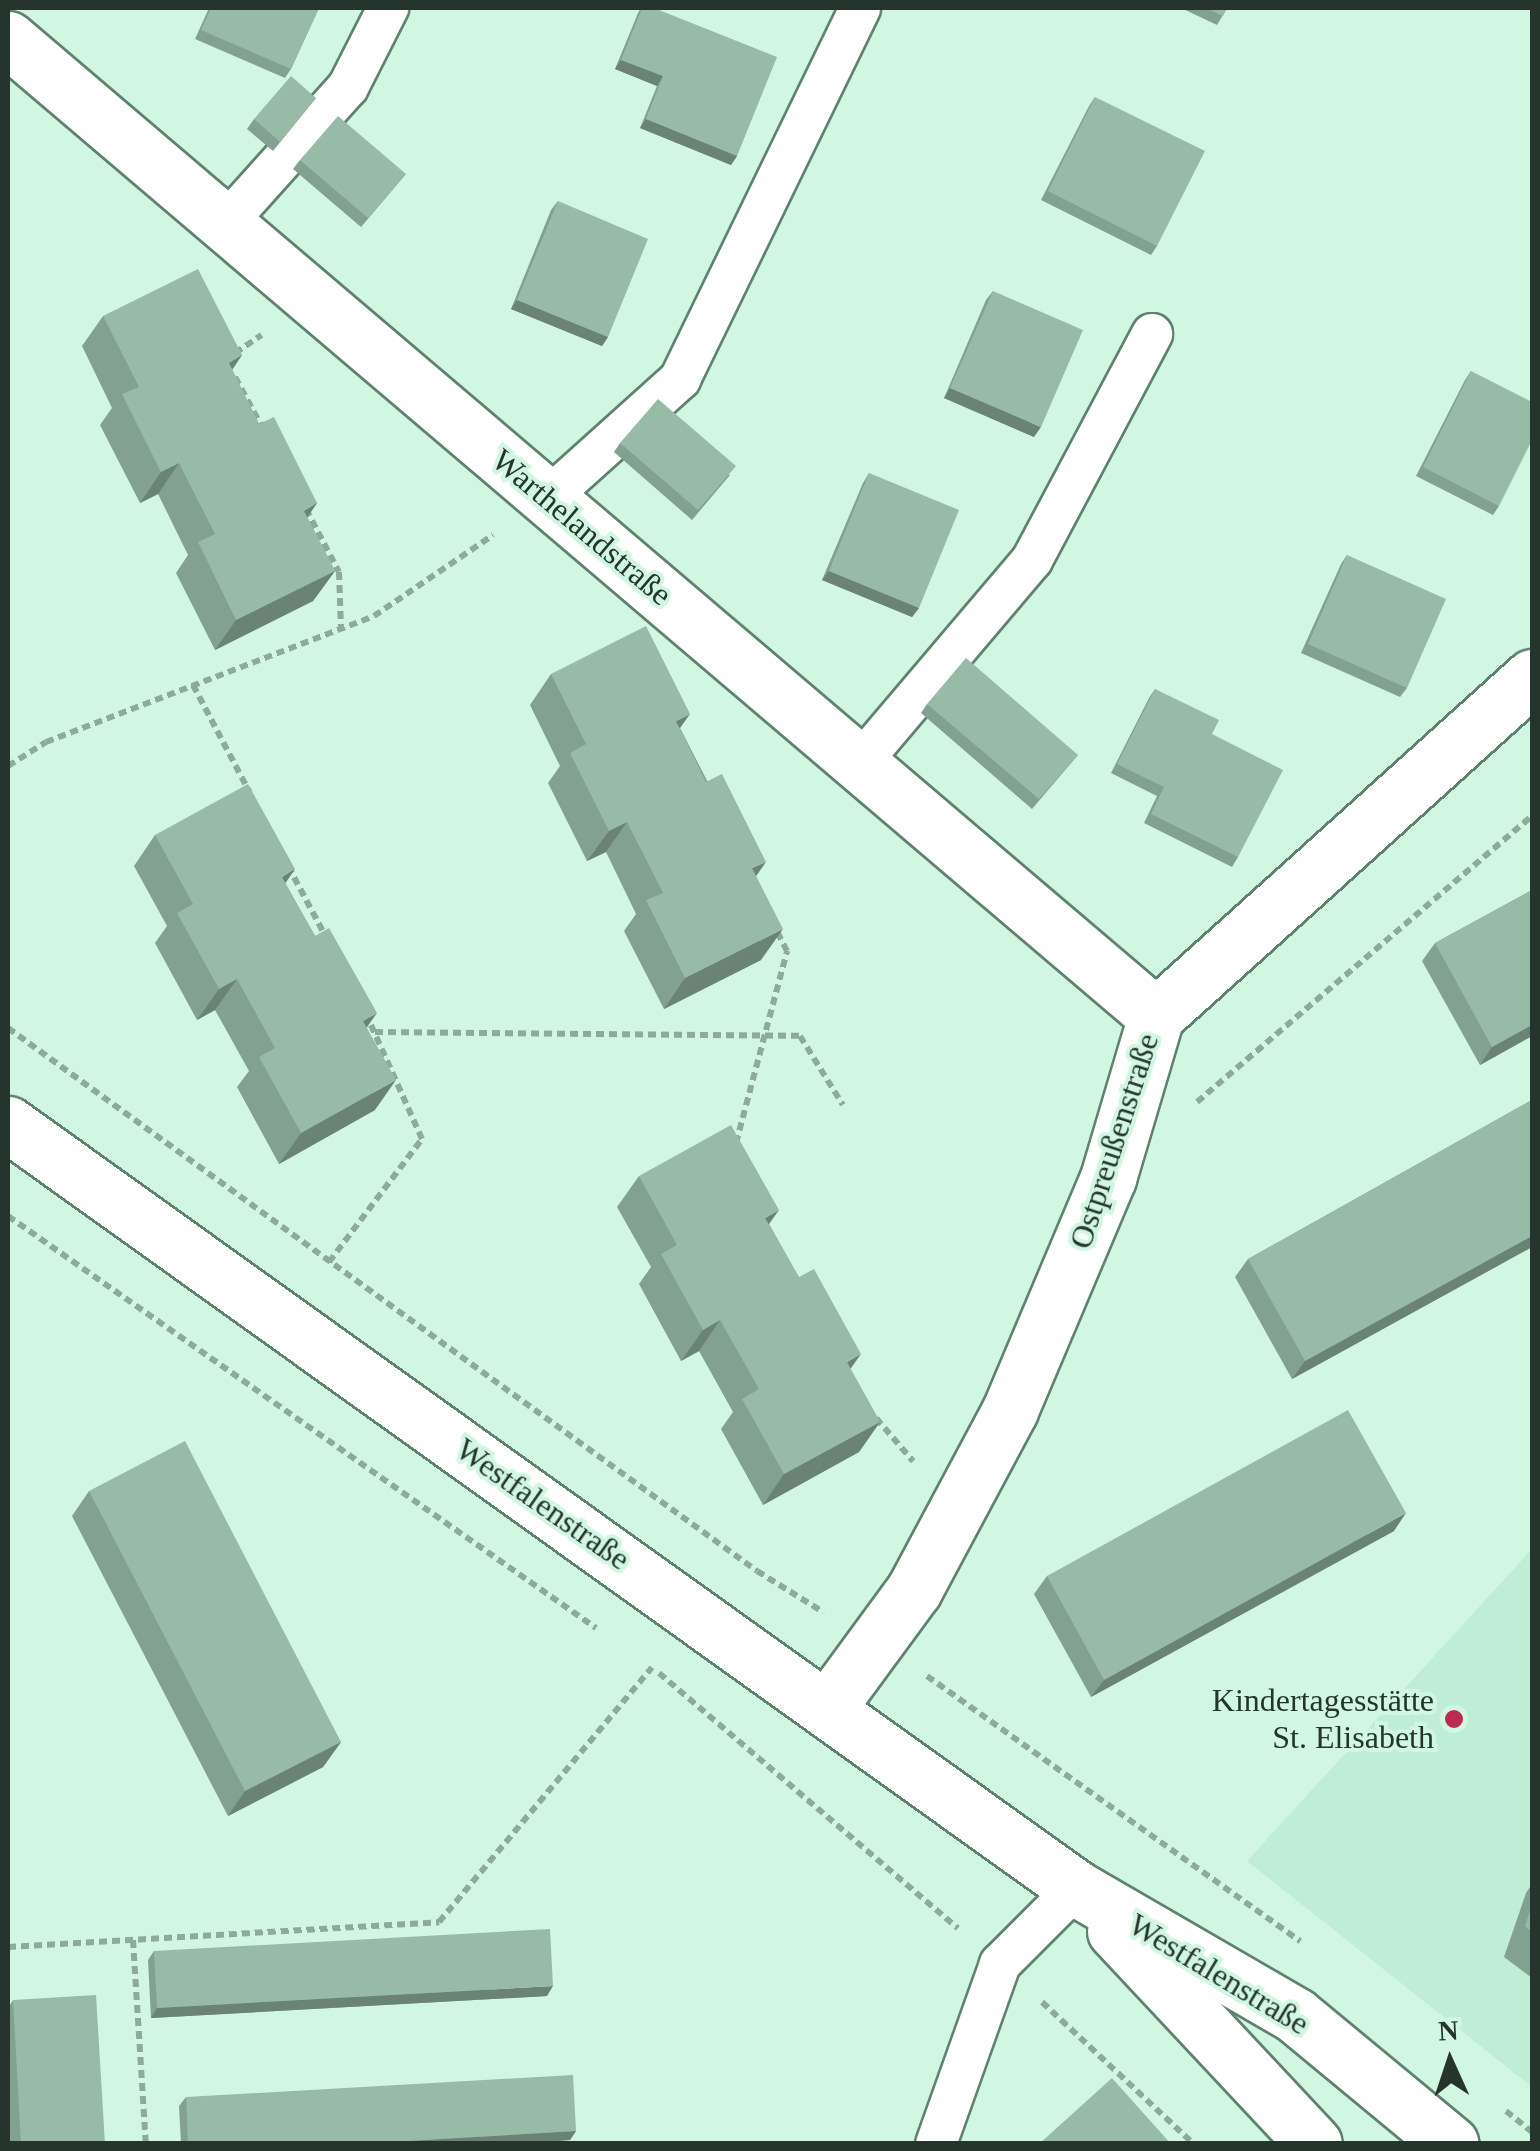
<!DOCTYPE html>
<html>
<head>
<meta charset="utf-8">
<style>
  body { margin:0 }
  #map { position:relative; width:1540px; height:2151px; overflow:hidden; background:#d1f7e2; font-family:Georgia,serif }
  div>[style] { position:absolute }
  [style*='--x'] { left:calc(var(--x)*1px); top:calc(var(--y)*1px); width:calc(var(--w)*1px); rotate:calc(var(--a)*1deg) }
  .built>* { inset:0; background:#c0edd5 }
  .path>* { height:6px; margin-top:-3px; transform-origin:0; background:repeating-linear-gradient(90deg,#8daa9a 0 8px,transparent 0 13px) }
  .roads { filter:drop-shadow(2px 0 #5f826f) drop-shadow(-2px 0 #5f826f) drop-shadow(0 2px #5f826f) drop-shadow(0 -2px #5f826f) }
  .service>* { height:40px; margin:-20px; padding:0 20px; transform-origin:20px; border-radius:20px; background:#fff }
  .minor>* { height:55px; margin:-27.5px; padding:0 27.5px; transform-origin:27.5px; border-radius:27.5px; background:#fff }
  .tertiary>* { height:55px; margin:-27.5px; padding:0 27.5px; transform-origin:27.5px; border-radius:27.5px; background:#fff }
  .wall>* { inset:0; background:#82a190 }
  .shaded-wall>* { inset:0; background:#6a8375 }
  .building>* { inset:0; background:#97bba7 }
  .dots>* { width:28px; height:28px; translate:-50% -50%; box-sizing:border-box; border:5px solid #d1f7e2; border-radius:50% }
  span { translate:-50% -50%; white-space:nowrap; text-align:center; line-height:1.15; -webkit-text-stroke:8px #d1f7e2; paint-order:stroke }
  .street-label { font-size:32px; color:#25342c }
  .poi-label { font-size:32px; color:#25342c }
  .right { translate:-100% -50%; text-align:right }
  .frame { position:absolute; inset:0; border:10px solid #25342c; pointer-events:none }
  .north { position:absolute; left:1400px; top:2011px; width:100px; height:100px; -webkit-text-stroke:8px #d1f7e2; paint-order:stroke; rotate:357deg; font-size:28px; font-weight:700; line-height:40px; text-align:center; color:#25342c }
  .north::after { content:''; display:block; margin:auto; width:35px; height:45px; background:#25342c; clip-path:polygon(50% 0,100% 100%,50% 72%,0 100%) }
</style>
</head>
<body>
<div id="map">
  <div class="built">
    <div style="clip-path:polygon(1532px 1549px,1532px 2087px,1247px 1861px)"></div>
  </div>
  <div class="path">
    <div style="--x:235;--y:353;--w:32;--a:-34"></div>
    <div style="--x:235;--y:377;--w:57;--a:61.6"></div>
    <div style="--x:306;--y:509;--w:71;--a:62.4"></div>
    <div style="--x:339;--y:572;--w:57;--a:88"></div>
    <div style="--x:193;--y:685;--w:122;--a:62.2"></div>
    <div style="--x:8;--y:766;--w:45;--a:-32.3"></div>
    <div style="--x:46;--y:742;--w:351;--a:-21"></div>
    <div style="--x:374;--y:616;--w:144;--a:-34.2"></div>
    <div style="--x:288;--y:866;--w:83;--a:61.9"></div>
    <div style="--x:8;--y:1028;--w:925;--a:35.94"></div>
    <div style="--x:757;--y:1571;--w:78;--a:31.8"></div>
    <div style="--x:375;--y:1032;--w:425;--a:0.5"></div>
    <div style="--x:800;--y:1036;--w:81;--a:58.1"></div>
    <div style="--x:1197;--y:1102;--w:440;--a:-40.5"></div>
    <div style="--x:736;--y:1143;--w:199;--a:-75.1"></div>
    <div style="--x:787;--y:951;--w:25;--a:-117"></div>
    <div style="--x:8;--y:1216;--w:718;--a:35.02"></div>
    <div style="--x:329;--y:1262;--w:154;--a:-52.9"></div>
    <div style="--x:422;--y:1139;--w:135;--a:-114.1"></div>
    <div style="--x:876;--y:1418;--w:57;--a:49.3"></div>
    <div style="--x:659;--y:1673;--w:393;--a:40.5"></div>
    <div style="--x:927;--y:1676;--w:458;--a:35.4"></div>
    <div style="--x:133;--y:1940;--w:204;--a:86.4"></div>
    <div style="--x:8;--y:1947;--w:432;--a:-3.3"></div>
    <div style="--x:439;--y:1922;--w:332;--a:-50.1"></div>
    <div style="--x:1042;--y:2002;--w:208;--a:43.1"></div>
    <div style="--x:1506;--y:2111;--w:33;--a:39"></div>
  </div>
  <div class="roads">
    <div class="service">
      <div style="--x:225;--y:224;--w:184;--a:-48.1"></div>
      <div style="--x:348;--y:87;--w:89;--a:-63.1"></div>
      <div style="--x:548;--y:498;--w:178;--a:-42"></div>
      <div style="--x:680;--y:379;--w:412;--a:-64.1"></div>
      <div style="--x:859;--y:764;--w:267;--a:-49.7"></div>
      <div style="--x:1032;--y:560;--w:256;--a:-62"></div>
      <div style="--x:936;--y:2144;--w:191;--a:-70.4"></div>
      <div style="--x:1000;--y:1964;--w:107;--a:-45"></div>
    </div>
    <div class="minor">
      <div style="--x:8;--y:39;--w:1507;--a:40.4"></div>
      <div style="--x:828;--y:1707;--w:145;--a:-53.7"></div>
      <div style="--x:914;--y:1590;--w:204;--a:-61.9"></div>
      <div style="--x:1010;--y:1410;--w:252;--a:-67.1"></div>
      <div style="--x:1108;--y:1178;--w:169;--a:-73.5"></div>
      <div style="--x:1156;--y:1016;--w:506;--a:-42.04"></div>
    </div>
    <div class="tertiary">
      <div style="--x:8;--y:1124;--w:1313;--a:35.58"></div>
      <div style="--x:1076;--y:1888;--w:253;--a:30.1"></div>
      <div style="--x:1295;--y:2015;--w:202;--a:39.6"></div>
      <div style="--x:1115;--y:1931;--w:291;--a:46.9"></div>
    </div>
  </div>
  <div class="wall">
    <div style="clip-path:polygon(209px 8px,319px 8px,291px 69px,285px 78px,195px 39px)"></div>
    <div style="clip-path:polygon(641px 8px,654px 8px,737px 156px,731px 165px,640px 128px,657px 86px,615px 69px,638px 13px)"></div>
    <div style="clip-path:polygon(1181px 8px,1227px 8px,1217px 25px)"></div>
    <div style="clip-path:polygon(1095px 97px,1157px 246px,1151px 255px,1041px 200px,1089px 106px)"></div>
    <div style="clip-path:polygon(316px 98px,273px 151px,247px 129px,254px 119px)"></div>
    <div style="clip-path:polygon(300px 160px,406px 174px,361px 227px,293px 169px)"></div>
    <div style="clip-path:polygon(558px 201px,608px 337px,602px 346px,511px 309px,551px 210px)"></div>
    <div style="clip-path:polygon(993px 291px,1034px 437px,944px 398px,986px 300px)"></div>
    <div style="clip-path:polygon(103px 316px,242px 355px,232px 370px,259px 424px,317px 503px,307px 517px,335px 571px,313px 601px,215px 650px,176px 573px,188px 555px,158px 494px,140px 503px,100px 425px,112px 408px,82px 346px)"></div>
    <div style="clip-path:polygon(1471px 371px,1499px 506px,1493px 515px,1416px 476px,1465px 380px)"></div>
    <div style="clip-path:polygon(620px 443px,730px 475px,692px 520px,614px 452px)"></div>
    <div style="clip-path:polygon(869px 473px,919px 608px,912px 617px,822px 580px,863px 483px)"></div>
    <div style="clip-path:polygon(1347px 555px,1407px 688px,1400px 697px,1301px 653px,1341px 564px)"></div>
    <div style="clip-path:polygon(551px 674px,680px 728px,756px 876px,761px 960px,664px 1009px,624px 931px,636px 914px,606px 852px,587px 861px,548px 783px,560px 766px,530px 705px)"></div>
    <div style="clip-path:polygon(1155px 689px,1212px 734px,1238px 857px,1232px 867px,1144px 823px,1157px 796px,1111px 773px,1149px 698px)"></div>
    <div style="clip-path:polygon(927px 704px,1078px 755px,1032px 809px,921px 713px)"></div>
    <div style="clip-path:polygon(155px 835px,285px 883px,367px 1027px,375px 1110px,279px 1164px,237px 1087px,249px 1071px,215px 1010px,197px 1020px,155px 943px,167px 926px,134px 866px)"></div>
    <div style="clip-path:polygon(1532px 890px,1532px 1036px,1480px 1065px,1422px 961px,1435px 943px)"></div>
    <div style="clip-path:polygon(1532px 1100px,1532px 1247px,1292px 1379px,1235px 1277px,1248px 1259px)"></div>
    <div style="clip-path:polygon(639px 1176px,769px 1224px,880px 1422px,859px 1452px,763px 1505px,721px 1429px,733px 1412px,699px 1351px,681px 1361px,639px 1284px,651px 1267px,617px 1207px)"></div>
    <div style="clip-path:polygon(89px 1491px,341px 1742px,323px 1767px,228px 1816px,72px 1516px)"></div>
    <div style="clip-path:polygon(1394px 1531px,1091px 1697px,1034px 1594px,1047px 1576px)"></div>
    <div style="clip-path:polygon(1532px 1884px,1532px 1978px,1504px 1957px,1526px 1893px)"></div>
    <div style="clip-path:polygon(154px 1951px,547px 1996px,151px 2018px,148px 1960px)"></div>
    <div style="clip-path:polygon(13px 2000px,105px 2144px,8px 2144px,8px 2008px)"></div>
    <div style="clip-path:polygon(186px 2097px,576px 2131px,570px 2140px,515px 2144px,181px 2144px,179px 2106px)"></div>
  </div>
  <div class="shaded-wall">
    <div style="clip-path:polygon(621px 60px,663px 76px,657px 86px,615px 69px)"></div>
    <div style="clip-path:polygon(646px 119px,737px 156px,731px 165px,640px 128px)"></div>
    <div style="clip-path:polygon(517px 300px,608px 337px,602px 346px,511px 309px)"></div>
    <div style="clip-path:polygon(242px 355px,221px 386px,229px 363px)"></div>
    <div style="clip-path:polygon(950px 388px,1041px 427px,1034px 437px,944px 398px)"></div>
    <div style="clip-path:polygon(179px 463px,158px 494px,140px 503px,161px 472px)"></div>
    <div style="clip-path:polygon(317px 503px,296px 534px,304px 511px)"></div>
    <div style="clip-path:polygon(335px 571px,313px 601px,215px 650px,236px 620px)"></div>
    <div style="clip-path:polygon(829px 571px,919px 608px,912px 617px,822px 580px)"></div>
    <div style="clip-path:polygon(690px 714px,668px 745px,676px 721px)"></div>
    <div style="clip-path:polygon(627px 822px,606px 852px,587px 861px,609px 831px)"></div>
    <div style="clip-path:polygon(766px 862px,745px 892px,752px 868px)"></div>
    <div style="clip-path:polygon(295px 869px,274px 900px,282px 877px)"></div>
    <div style="clip-path:polygon(783px 929px,761px 960px,664px 1009px,685px 978px)"></div>
    <div style="clip-path:polygon(237px 979px,215px 1010px,197px 1020px,219px 989px)"></div>
    <div style="clip-path:polygon(377px 1013px,355px 1044px,363px 1021px)"></div>
    <div style="clip-path:polygon(1532px 1025px,1532px 1036px,1480px 1065px,1492px 1047px)"></div>
    <div style="clip-path:polygon(396px 1080px,375px 1110px,279px 1164px,301px 1133px)"></div>
    <div style="clip-path:polygon(779px 1210px,757px 1241px,765px 1218px)"></div>
    <div style="clip-path:polygon(1532px 1236px,1532px 1247px,1292px 1379px,1305px 1361px)"></div>
    <div style="clip-path:polygon(720px 1320px,699px 1351px,681px 1361px,703px 1330px)"></div>
    <div style="clip-path:polygon(861px 1354px,839px 1385px,847px 1362px)"></div>
    <div style="clip-path:polygon(880px 1422px,859px 1452px,763px 1505px,784px 1474px)"></div>
    <div style="clip-path:polygon(1406px 1513px,1394px 1531px,1091px 1697px,1104px 1680px)"></div>
    <div style="clip-path:polygon(341px 1742px,323px 1767px,228px 1816px,245px 1791px)"></div>
    <div style="clip-path:polygon(553px 1986px,547px 1996px,151px 2018px,157px 2008px)"></div>
    <div style="clip-path:polygon(576px 2131px,570px 2140px,515px 2144px,355px 2144px)"></div>
  </div>
  <div class="building">
    <div style="clip-path:polygon(211px 8px,319px 8px,291px 69px,201px 30px)"></div>
    <div style="clip-path:polygon(642px 8px,654px 8px,777px 57px,737px 156px,646px 119px,663px 76px,621px 60px)"></div>
    <div style="clip-path:polygon(1206px 8px,1227px 8px,1223px 16px)"></div>
    <div style="clip-path:polygon(291px 76px,316px 98px,280px 142px,254px 119px)"></div>
    <div style="clip-path:polygon(1095px 97px,1205px 151px,1157px 246px,1048px 191px)"></div>
    <div style="clip-path:polygon(338px 116px,406px 174px,368px 218px,300px 160px)"></div>
    <div style="clip-path:polygon(558px 201px,648px 239px,608px 337px,517px 300px)"></div>
    <div style="clip-path:polygon(198px 269px,242px 355px,229px 363px,259px 424px,274px 417px,317px 503px,304px 511px,335px 571px,236px 620px,198px 542px,215px 534px,179px 463px,161px 472px,122px 394px,139px 387px,103px 316px)"></div>
    <div style="clip-path:polygon(993px 291px,1083px 330px,1041px 427px,950px 388px)"></div>
    <div style="clip-path:polygon(1471px 371px,1532px 402px,1532px 440px,1499px 506px,1423px 467px)"></div>
    <div style="clip-path:polygon(658px 399px,736px 466px,698px 510px,620px 443px)"></div>
    <div style="clip-path:polygon(869px 473px,959px 510px,919px 608px,829px 571px)"></div>
    <div style="clip-path:polygon(1347px 555px,1446px 599px,1407px 688px,1308px 644px)"></div>
    <div style="clip-path:polygon(646px 626px,690px 714px,676px 721px,706px 782px,722px 774px,766px 862px,752px 868px,783px 929px,685px 978px,646px 900px,663px 893px,627px 822px,609px 831px,570px 753px,586px 744px,551px 674px)"></div>
    <div style="clip-path:polygon(966px 658px,1078px 755px,1039px 799px,927px 704px)"></div>
    <div style="clip-path:polygon(1155px 689px,1219px 720px,1212px 734px,1283px 770px,1238px 857px,1151px 814px,1164px 787px,1117px 764px)"></div>
    <div style="clip-path:polygon(248px 784px,295px 869px,282px 877px,315px 936px,329px 928px,377px 1013px,363px 1021px,396px 1080px,301px 1133px,259px 1057px,275px 1048px,237px 979px,219px 989px,177px 913px,193px 904px,155px 835px)"></div>
    <div style="clip-path:polygon(1532px 890px,1532px 1025px,1492px 1047px,1435px 943px)"></div>
    <div style="clip-path:polygon(1532px 1100px,1532px 1236px,1305px 1361px,1248px 1259px)"></div>
    <div style="clip-path:polygon(731px 1125px,779px 1210px,765px 1218px,799px 1277px,814px 1269px,861px 1354px,847px 1362px,880px 1422px,784px 1474px,742px 1399px,759px 1389px,720px 1320px,703px 1330px,661px 1254px,677px 1245px,639px 1176px)"></div>
    <div style="clip-path:polygon(1348px 1410px,1406px 1513px,1104px 1680px,1047px 1576px)"></div>
    <div style="clip-path:polygon(185px 1441px,341px 1742px,245px 1791px,89px 1491px)"></div>
    <div style="clip-path:polygon(1532px 1905px,1532px 1932px,1525px 1926px)"></div>
    <div style="clip-path:polygon(550px 1929px,553px 1986px,157px 2008px,154px 1951px)"></div>
    <div style="clip-path:polygon(96px 1995px,105px 2144px,21px 2144px,13px 2000px)"></div>
    <div style="clip-path:polygon(573px 2075px,576px 2131px,355px 2144px,188px 2144px,186px 2097px)"></div>
    <div style="clip-path:polygon(1112px 2078px,1171px 2144px,1039px 2144px)"></div>
  </div>
  <div class="dots">
    <div style="left:1454px;top:1719px;background:#bc2b51"></div>
  </div>
  <div class="street-label">
    <span style="left:582px;top:527px;rotate:40deg">Warthelandstraße</span>
    <span style="left:1114px;top:1141px;rotate:-72deg">Ostpreußenstraße</span>
    <span style="left:543px;top:1504px;rotate:35deg">Westfalenstraße</span>
    <span style="left:1219px;top:1974px;rotate:31deg">Westfalenstraße</span>
  </div>
  <div class="poi-label">
    <span class="right" style="left:1434px;top:1719px">Kindertagesstätte<br>St. Elisabeth</span>
  </div>
  <div class="frame"></div>
  <div class="north">N</div>
</div>
</body>
</html>
